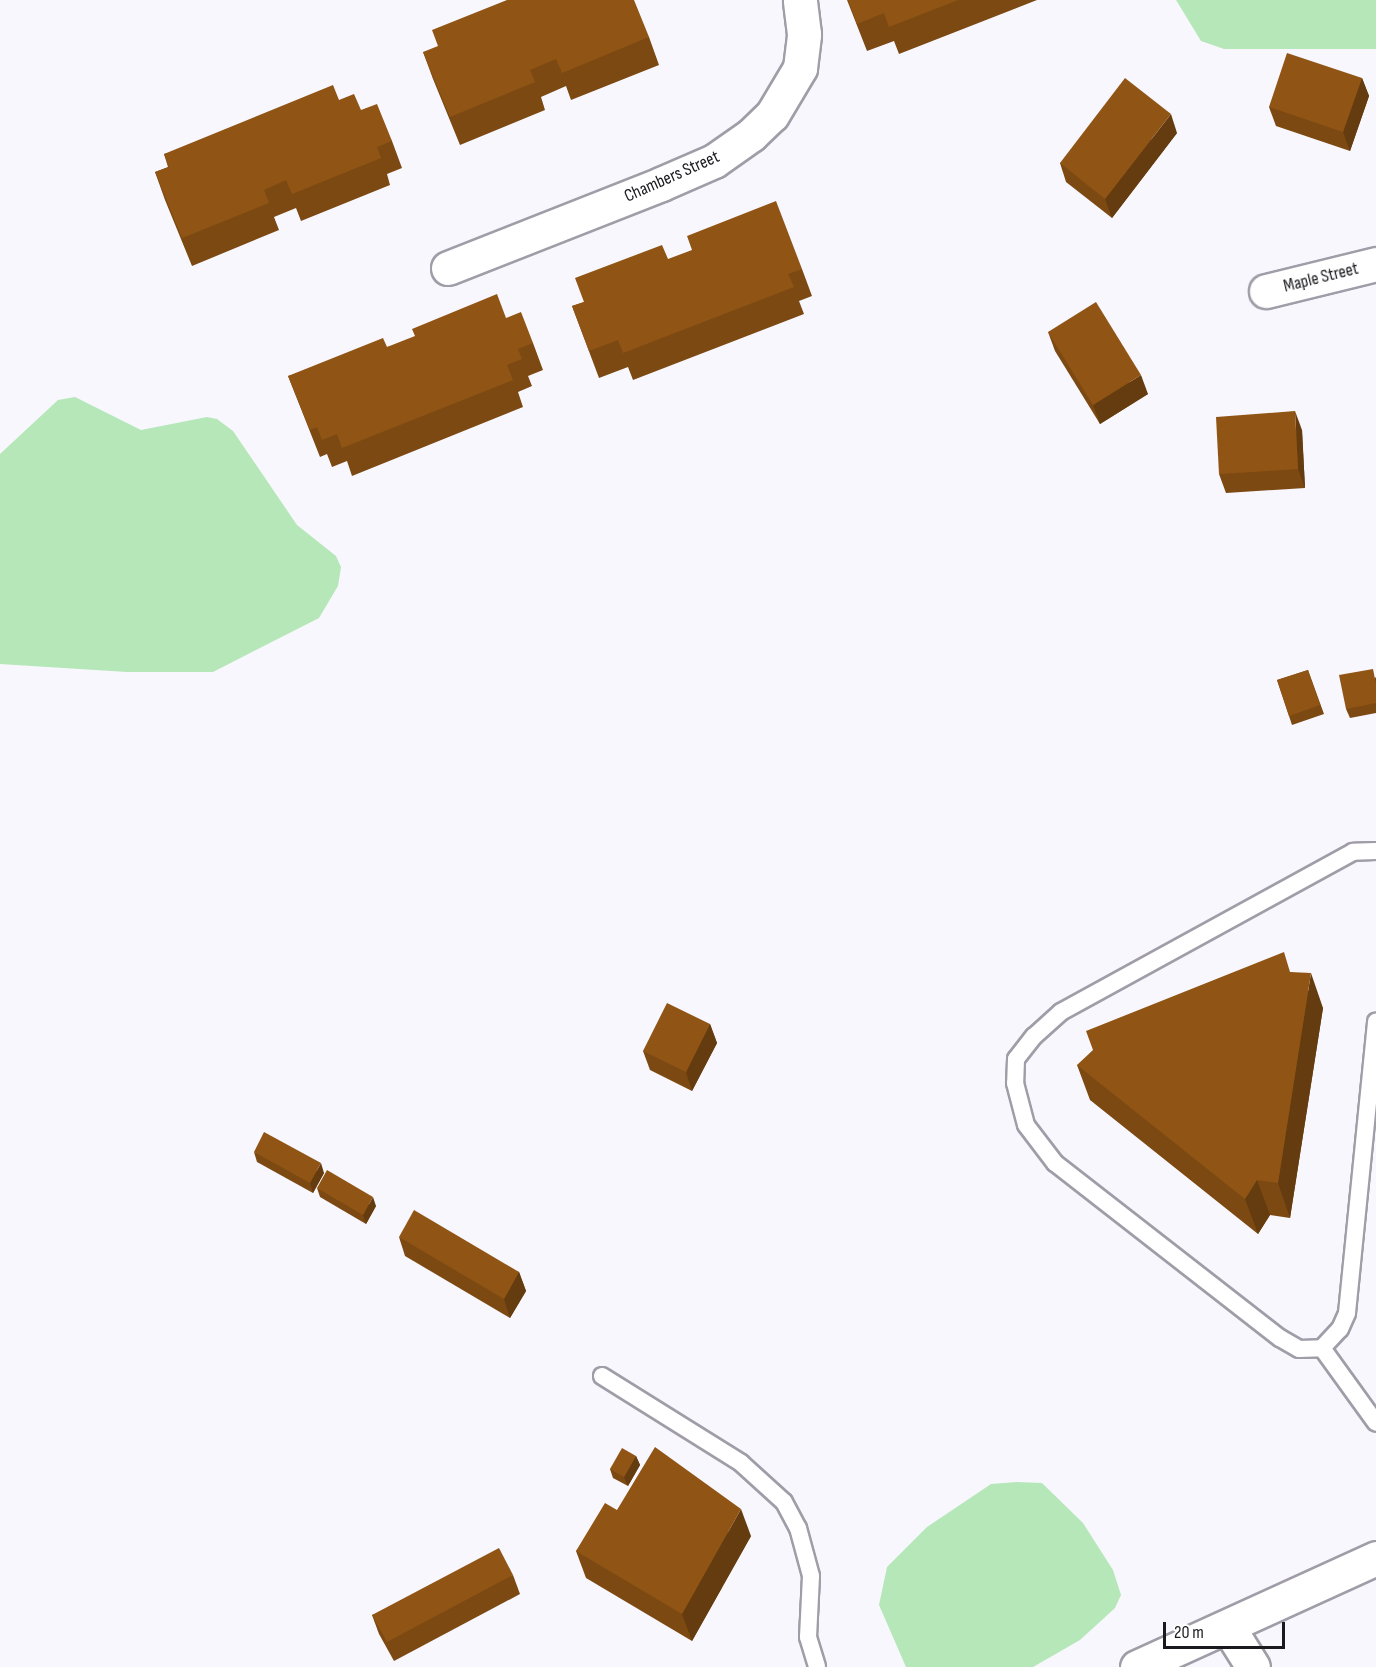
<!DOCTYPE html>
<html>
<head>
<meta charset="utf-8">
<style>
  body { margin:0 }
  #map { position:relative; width:1376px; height:1667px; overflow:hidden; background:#f8f7fd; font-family:"Sofia Sans Condensed",sans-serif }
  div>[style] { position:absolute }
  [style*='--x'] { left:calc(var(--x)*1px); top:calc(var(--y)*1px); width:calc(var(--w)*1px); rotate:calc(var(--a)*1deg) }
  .green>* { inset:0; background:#b6e7b8 }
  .roads { filter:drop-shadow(2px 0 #a09da8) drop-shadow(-2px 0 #a09da8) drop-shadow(0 2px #a09da8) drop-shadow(0 -2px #a09da8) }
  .lane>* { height:16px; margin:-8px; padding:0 8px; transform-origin:8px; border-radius:8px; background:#fff }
  .street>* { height:33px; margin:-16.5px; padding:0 16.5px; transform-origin:16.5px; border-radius:16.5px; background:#fff }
  .secondary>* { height:33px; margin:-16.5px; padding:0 16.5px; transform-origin:16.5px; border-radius:16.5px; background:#fff }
  .wall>* { inset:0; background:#7c4912 }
  .shaded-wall>* { inset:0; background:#653c0f }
  .building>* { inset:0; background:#905515 }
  span { translate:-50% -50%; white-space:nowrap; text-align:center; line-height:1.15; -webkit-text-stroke:6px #fff; paint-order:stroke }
  .street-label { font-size:18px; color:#1a191d }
  .scale { position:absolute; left:1163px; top:1622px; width:122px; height:27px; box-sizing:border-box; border:3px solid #1a191d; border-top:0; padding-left:8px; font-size:18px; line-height:21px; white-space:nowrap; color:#1a191d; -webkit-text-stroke:4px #fff; paint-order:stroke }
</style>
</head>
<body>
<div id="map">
  <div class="green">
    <div style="clip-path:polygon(1176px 0,1376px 0,1376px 49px,1224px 49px,1201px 41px)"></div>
    <div style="clip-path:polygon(75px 397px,141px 430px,207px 417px,217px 419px,233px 431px,297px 525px,336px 556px,341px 567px,338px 586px,319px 618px,213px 672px,127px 672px,0 664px,0 454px,58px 400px)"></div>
    <div style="clip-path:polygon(1017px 1482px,1042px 1483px,1083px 1523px,1113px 1570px,1121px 1595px,1115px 1608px,1080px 1640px,1033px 1667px,906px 1667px,879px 1605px,887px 1567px,927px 1527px,991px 1484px)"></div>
  </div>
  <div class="roads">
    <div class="lane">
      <div style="--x:1376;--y:851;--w:23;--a:178"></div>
      <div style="--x:1353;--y:852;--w:333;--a:151.3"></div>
      <div style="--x:1061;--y:1012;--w:36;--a:138"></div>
      <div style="--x:1034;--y:1036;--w:29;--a:128"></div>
      <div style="--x:1016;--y:1059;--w:24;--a:92"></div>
      <div style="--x:1015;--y:1083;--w:43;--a:75.3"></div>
      <div style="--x:1026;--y:1125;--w:48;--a:52.7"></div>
      <div style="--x:1055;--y:1163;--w:285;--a:37.9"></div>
      <div style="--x:1280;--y:1338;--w:22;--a:30"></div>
      <div style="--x:1299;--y:1349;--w:23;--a:-2"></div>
      <div style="--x:1322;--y:1348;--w:92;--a:54.2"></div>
      <div style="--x:1322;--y:1348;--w:26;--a:-47"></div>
      <div style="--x:1340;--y:1329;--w:17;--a:-66"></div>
      <div style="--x:1347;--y:1313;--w:293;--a:-84.3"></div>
      <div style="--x:602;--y:1376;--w:164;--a:32"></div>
      <div style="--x:741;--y:1463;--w:58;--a:42.2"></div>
      <div style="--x:784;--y:1502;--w:30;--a:62"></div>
      <div style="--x:798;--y:1528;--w:50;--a:74.8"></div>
      <div style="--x:811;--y:1576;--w:61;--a:92.8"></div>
      <div style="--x:808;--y:1637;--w:31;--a:73"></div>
    </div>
    <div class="street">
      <div style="--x:448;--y:268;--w:229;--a:-21.5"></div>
      <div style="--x:661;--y:184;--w:58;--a:-23.5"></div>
      <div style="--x:714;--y:161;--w:45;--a:-35.1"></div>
      <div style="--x:751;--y:135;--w:29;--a:-44"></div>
      <div style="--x:772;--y:115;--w:55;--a:-59.2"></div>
      <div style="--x:800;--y:68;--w:34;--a:-83"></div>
      <div style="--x:804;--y:34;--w:34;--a:-97"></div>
      <div style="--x:1266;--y:291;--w:113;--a:-13.8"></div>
      <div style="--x:1228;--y:1627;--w:47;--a:58"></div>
    </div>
    <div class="secondary">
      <div style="--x:1137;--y:1667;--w:263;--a:-24.5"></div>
    </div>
  </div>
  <div class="wall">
    <div style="clip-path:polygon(847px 0,1037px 0,899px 54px,894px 41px,867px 51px)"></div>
    <div style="clip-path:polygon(649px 37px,659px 65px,571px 100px,566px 86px,541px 97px,545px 110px,460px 145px,433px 79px,423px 52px)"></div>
    <div style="clip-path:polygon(1362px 78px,1369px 96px,1350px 151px,1276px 126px,1269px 107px)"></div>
    <div style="clip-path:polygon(361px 110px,392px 141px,402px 168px,387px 174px,390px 185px,301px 221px,296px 208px,274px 217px,279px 230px,192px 266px,165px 200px,155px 172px,168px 167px,164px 154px)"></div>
    <div style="clip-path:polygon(1177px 133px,1112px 218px,1066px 182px,1060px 163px)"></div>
    <div style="clip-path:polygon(668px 259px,802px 269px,812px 296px,799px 301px,804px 314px,633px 380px,628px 367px,599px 378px,572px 306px,584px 302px)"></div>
    <div style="clip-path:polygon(506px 318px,533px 343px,543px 370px,528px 376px,532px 386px,518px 392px,523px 407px,352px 476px,347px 461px,332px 467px,327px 454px,320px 457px,288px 376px,387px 347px)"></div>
    <div style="clip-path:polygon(1048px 332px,1148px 394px,1100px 424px,1055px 351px)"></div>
    <div style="clip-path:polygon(1302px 430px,1305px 488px,1226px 493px,1219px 474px)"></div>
    <div style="clip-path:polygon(1308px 670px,1324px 714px,1292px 725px,1277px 680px)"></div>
    <div style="clip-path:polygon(1376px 677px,1376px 713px,1350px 718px,1346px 709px)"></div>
    <div style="clip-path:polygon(1292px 972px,1323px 1008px,1290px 1218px,1270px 1215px,1258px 1234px,1090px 1100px,1077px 1065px)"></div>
    <div style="clip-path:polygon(710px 1024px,717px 1043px,692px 1091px,650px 1070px,643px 1051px)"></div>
    <div style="clip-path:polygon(254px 1152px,324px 1173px,313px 1193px,257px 1162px)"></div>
    <div style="clip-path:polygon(317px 1188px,376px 1206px,366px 1224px,320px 1197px)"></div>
    <div style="clip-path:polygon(399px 1237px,519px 1272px,526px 1291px,510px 1318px,405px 1256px)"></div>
    <div style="clip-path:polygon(636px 1456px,640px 1465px,628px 1486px,613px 1478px,610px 1469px)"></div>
    <div style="clip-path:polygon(617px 1510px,751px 1536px,692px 1641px,586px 1578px,576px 1551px)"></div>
    <div style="clip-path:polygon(513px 1575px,520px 1594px,394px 1661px,379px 1634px,372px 1615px)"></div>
  </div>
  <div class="shaded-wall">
    <div style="clip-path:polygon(1362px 78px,1369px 96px,1350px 151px,1343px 132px)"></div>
    <div style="clip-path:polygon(1171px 114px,1177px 133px,1112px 218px,1105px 199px)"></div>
    <div style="clip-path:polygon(1141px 375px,1148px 394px,1100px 424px,1093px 405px)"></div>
    <div style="clip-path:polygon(1295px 411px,1302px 430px,1305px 488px,1298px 469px)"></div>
    <div style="clip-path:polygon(1311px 973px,1323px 1008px,1290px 1218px,1278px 1183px)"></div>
    <div style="clip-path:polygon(710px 1024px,717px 1043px,692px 1091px,686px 1072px)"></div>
    <div style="clip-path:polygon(321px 1163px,324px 1173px,313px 1193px,310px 1183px)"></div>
    <div style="clip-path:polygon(1257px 1180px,1270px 1215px,1258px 1234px,1245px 1199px)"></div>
    <div style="clip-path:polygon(373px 1197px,376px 1206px,366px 1224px,363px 1215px)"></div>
    <div style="clip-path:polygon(519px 1272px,526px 1291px,510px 1318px,504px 1299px)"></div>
    <div style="clip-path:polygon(636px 1456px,640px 1465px,628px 1486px,624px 1477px)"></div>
    <div style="clip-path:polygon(741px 1509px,751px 1536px,692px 1641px,682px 1614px)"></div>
  </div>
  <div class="building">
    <div style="clip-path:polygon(507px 0,634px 0,649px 37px,562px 73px,556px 59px,530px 70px,535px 82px,450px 117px,423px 52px,438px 46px,432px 30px)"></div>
    <div style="clip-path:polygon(848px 0,958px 0,889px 27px,884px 13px,857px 24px)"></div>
    <div style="clip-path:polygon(1287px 53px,1362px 78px,1343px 132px,1269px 107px)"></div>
    <div style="clip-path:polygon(1125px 78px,1171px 114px,1105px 199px,1060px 163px)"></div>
    <div style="clip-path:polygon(333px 85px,339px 100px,354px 94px,361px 110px,377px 104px,392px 141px,377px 147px,381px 158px,292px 194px,286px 180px,264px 190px,269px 203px,182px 238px,155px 172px,169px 167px,164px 154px)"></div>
    <div style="clip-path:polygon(776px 201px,802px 269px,788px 274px,794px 287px,623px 353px,618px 340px,589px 351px,572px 306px,584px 302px,575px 278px,662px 245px,668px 259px,692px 250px,687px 236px)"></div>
    <div style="clip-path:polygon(497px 294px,506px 318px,521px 312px,533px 343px,518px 349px,522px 359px,507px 365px,513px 380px,342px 448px,337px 434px,322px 440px,317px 427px,310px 430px,288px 376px,383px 338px,387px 347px,415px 336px,412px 329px)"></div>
    <div style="clip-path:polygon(1096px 302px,1141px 375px,1093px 405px,1048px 332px)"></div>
    <div style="clip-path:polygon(1295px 411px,1298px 469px,1219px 474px,1216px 417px)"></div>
    <div style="clip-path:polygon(1373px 669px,1376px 684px,1376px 703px,1346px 709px,1339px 675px)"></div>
    <div style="clip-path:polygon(1308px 670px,1320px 705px,1289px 716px,1277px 680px)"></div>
    <div style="clip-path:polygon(1284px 952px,1290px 972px,1311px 973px,1278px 1183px,1257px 1180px,1245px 1199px,1077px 1065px,1093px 1050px,1086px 1031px)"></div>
    <div style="clip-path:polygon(667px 1003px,710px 1024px,686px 1072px,643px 1051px)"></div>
    <div style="clip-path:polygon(264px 1132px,321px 1163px,310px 1183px,254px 1152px)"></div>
    <div style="clip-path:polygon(327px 1170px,373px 1197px,363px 1215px,317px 1188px)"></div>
    <div style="clip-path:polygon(414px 1210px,519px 1272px,504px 1299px,399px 1237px)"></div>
    <div style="clip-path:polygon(655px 1447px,741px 1509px,682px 1614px,576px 1551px,605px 1503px,617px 1510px)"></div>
    <div style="clip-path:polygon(622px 1448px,636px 1456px,624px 1477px,610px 1469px)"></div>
    <div style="clip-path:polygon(499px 1548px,513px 1575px,387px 1642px,372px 1615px)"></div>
  </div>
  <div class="street-label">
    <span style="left:672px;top:177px;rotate:-24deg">Chambers Street</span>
    <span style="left:1321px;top:278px;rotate:-14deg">Maple Street</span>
  </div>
  <div class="scale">20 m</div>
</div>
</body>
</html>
